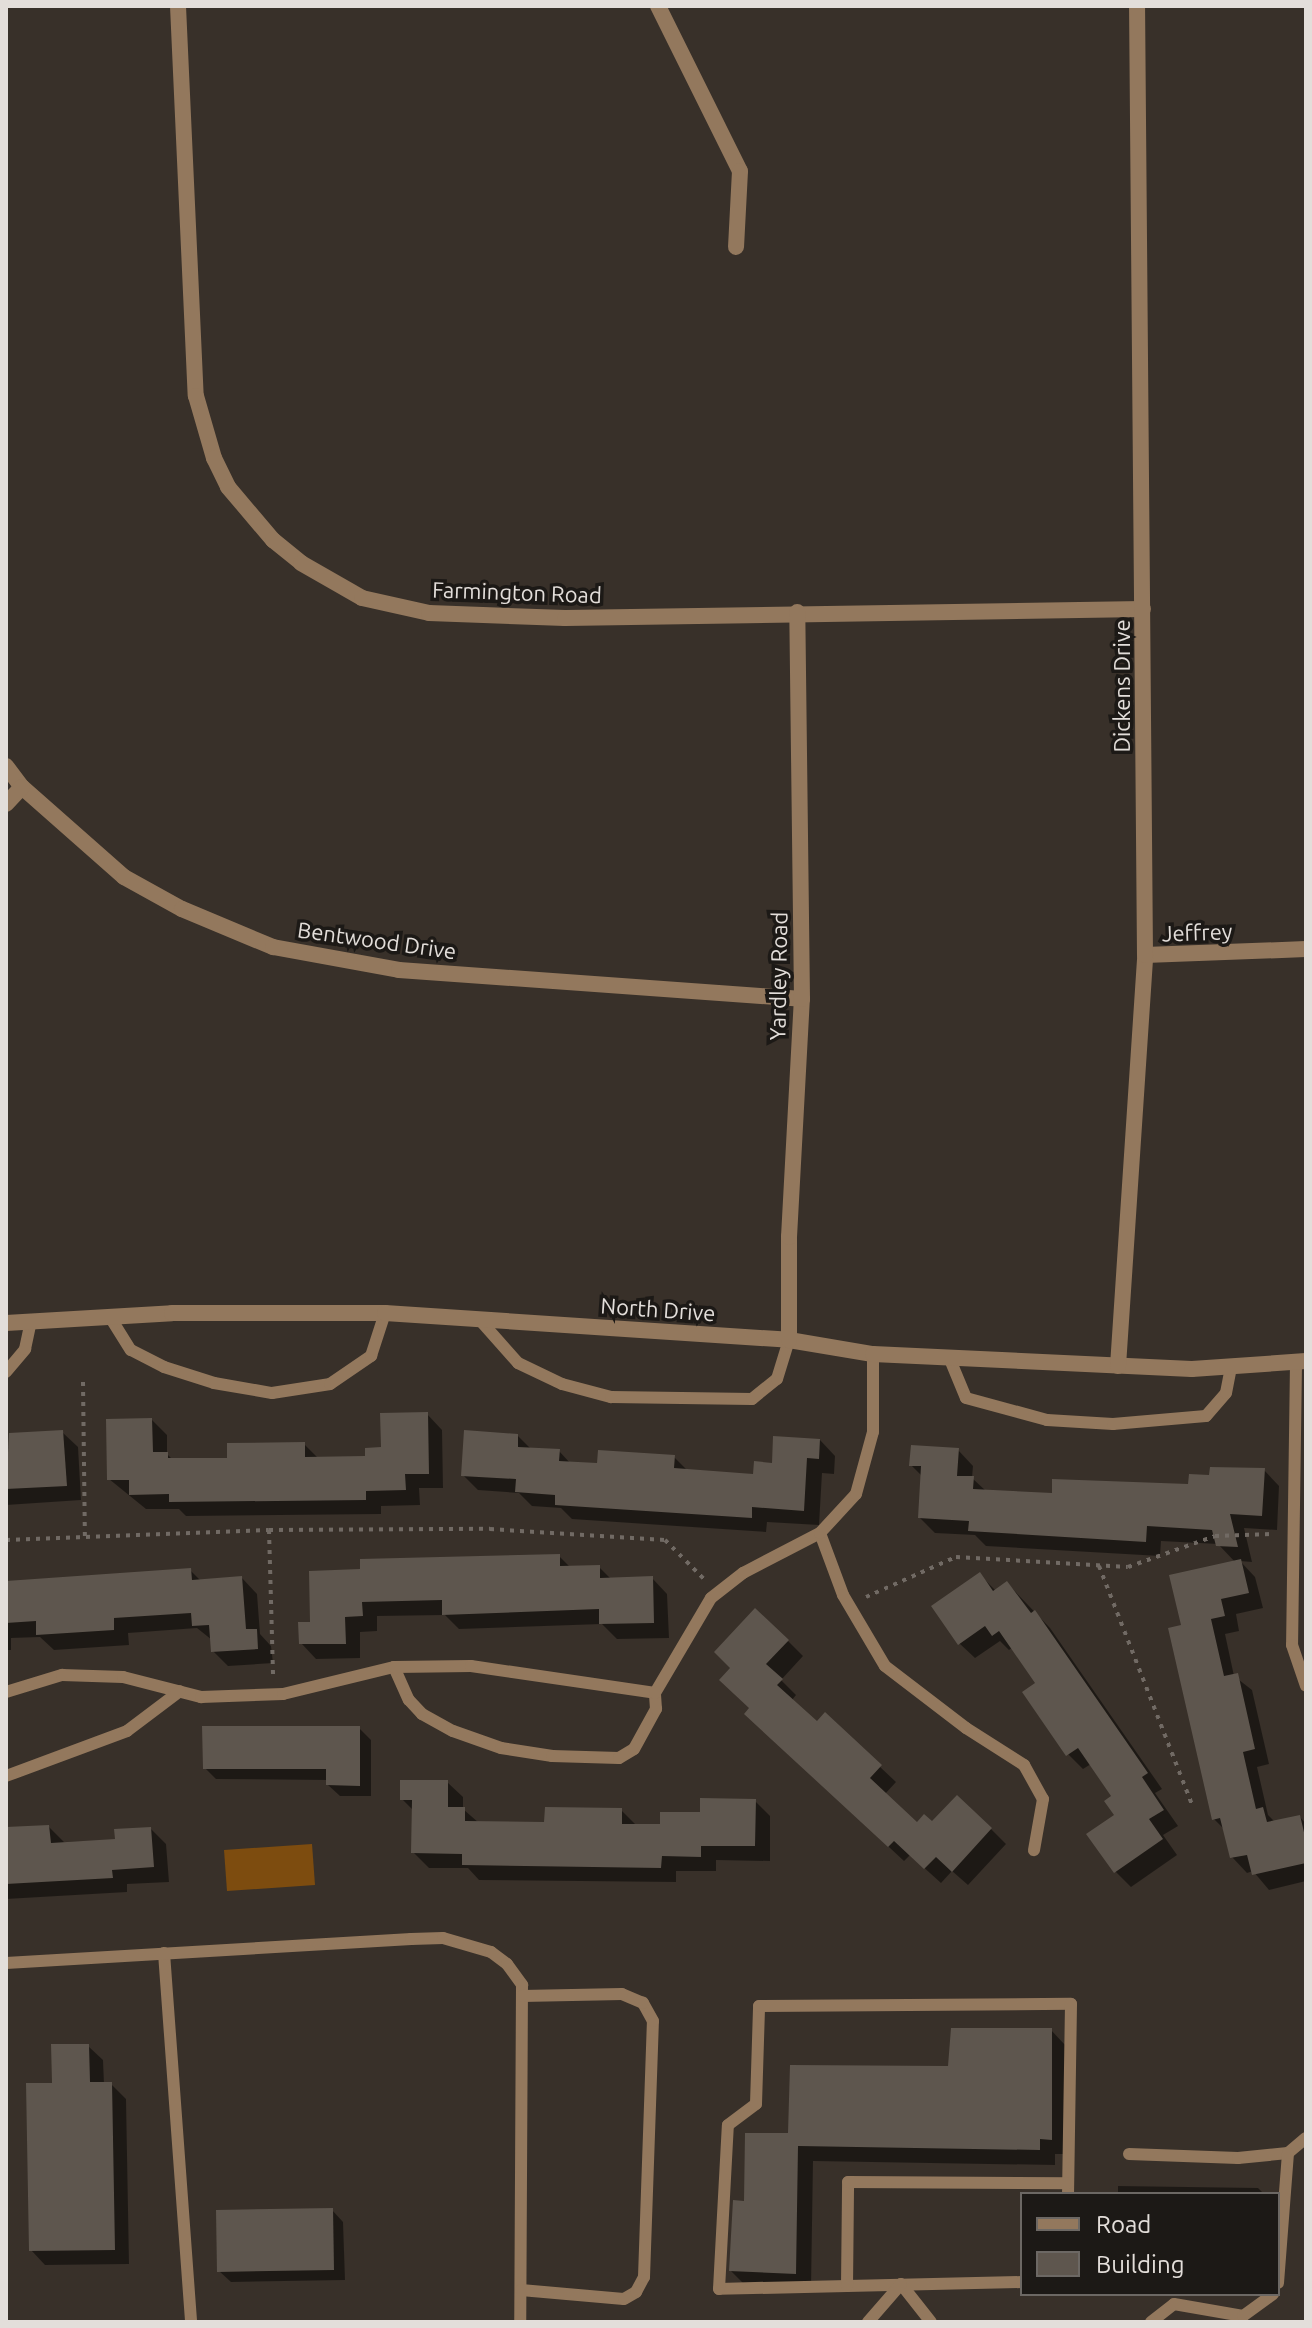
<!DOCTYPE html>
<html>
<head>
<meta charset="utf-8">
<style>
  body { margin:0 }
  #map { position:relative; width:1312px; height:2328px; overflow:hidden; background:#383029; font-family:Ubuntu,sans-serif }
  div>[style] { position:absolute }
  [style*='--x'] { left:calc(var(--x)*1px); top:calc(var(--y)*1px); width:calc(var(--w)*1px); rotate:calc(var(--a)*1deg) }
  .green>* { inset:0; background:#7d4c0f }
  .shadow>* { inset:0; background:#0007 }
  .building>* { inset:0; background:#5e564e }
  .path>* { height:4px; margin-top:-2px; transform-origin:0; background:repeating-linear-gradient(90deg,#716a64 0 4px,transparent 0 10px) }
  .lane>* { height:12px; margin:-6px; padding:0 6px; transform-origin:6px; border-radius:6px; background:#93785d }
  .street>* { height:16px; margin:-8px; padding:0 8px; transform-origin:8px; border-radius:8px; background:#93785d }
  span { translate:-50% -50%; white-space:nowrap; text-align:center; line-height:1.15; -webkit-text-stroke:7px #1c1916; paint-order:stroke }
  .street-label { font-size:22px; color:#e3deda }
  .frame { position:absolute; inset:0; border:8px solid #e3deda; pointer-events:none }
  .legend { position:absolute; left:1020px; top:2192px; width:260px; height:104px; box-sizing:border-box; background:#1c1916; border:2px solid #6c6864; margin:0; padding:10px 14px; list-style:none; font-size:24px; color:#e3deda }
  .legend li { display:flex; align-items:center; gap:16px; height:40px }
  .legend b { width:40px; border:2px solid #6c6864 }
</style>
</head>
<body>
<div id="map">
  <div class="green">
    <div style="clip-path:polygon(312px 1844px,315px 1885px,227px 1891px,224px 1850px)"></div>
  </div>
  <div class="shadow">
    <div style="clip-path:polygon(427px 1414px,442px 1430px,443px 1488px,419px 1488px,420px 1505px,381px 1506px,381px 1514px,186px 1516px,179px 1509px,146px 1509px,109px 1479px,152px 1420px,167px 1435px,167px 1454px,173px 1460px,229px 1460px,304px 1444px,319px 1459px,367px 1458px)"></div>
    <div style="clip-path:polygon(62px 1432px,78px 1447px,81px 1500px,6px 1505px,6px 1448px)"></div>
    <div style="clip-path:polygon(518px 1436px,531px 1449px,559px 1451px,571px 1464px,599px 1466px,674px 1457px,688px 1471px,755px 1476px,820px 1440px,835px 1456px,834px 1474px,822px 1473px,819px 1525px,767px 1522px,766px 1532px,572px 1519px,561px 1508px,532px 1506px,519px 1493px,478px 1490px,463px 1475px)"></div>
    <div style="clip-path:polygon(958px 1450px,973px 1466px,972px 1478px,986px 1491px,1054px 1495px,1190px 1486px,1211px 1477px,1264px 1470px,1279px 1486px,1277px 1530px,1244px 1528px,1252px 1562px,1240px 1561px,1255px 1577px,1263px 1608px,1236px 1614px,1239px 1631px,1225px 1634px,1234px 1676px,1252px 1690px,1269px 1764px,1257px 1767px,1268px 1815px,1276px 1823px,1300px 1817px,1306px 1824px,1306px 1881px,1269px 1890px,1253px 1871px,1247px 1873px,1232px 1857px,1225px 1830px,1214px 1819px,1183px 1627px,1235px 1562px,1218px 1544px,1161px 1541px,1160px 1556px,986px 1546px,975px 1535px,935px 1533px,920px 1518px,922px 1476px,911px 1465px)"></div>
    <div style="clip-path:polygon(559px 1556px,571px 1568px,599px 1567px,611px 1579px,652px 1578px,667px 1594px,669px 1638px,617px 1639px,602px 1624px,459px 1629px,445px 1615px,377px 1616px,377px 1631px,360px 1632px,360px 1658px,316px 1659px,301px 1643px,312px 1624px,311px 1573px)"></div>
    <div style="clip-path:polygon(190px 1570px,201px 1581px,242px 1578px,257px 1594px,260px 1634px,271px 1646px,273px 1663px,228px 1666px,213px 1651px,212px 1640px,197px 1628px,128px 1633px,129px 1645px,54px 1650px,40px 1637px,11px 1638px,11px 1650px,6px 1650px,6px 1583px)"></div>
    <div style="clip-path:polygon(980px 1575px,996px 1591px,1007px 1583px,1050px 1628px,1162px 1789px,1155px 1793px,1178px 1826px,1163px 1835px,1177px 1855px,1131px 1887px,1116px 1872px,1114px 1796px,1091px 1764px,1083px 1769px,1068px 1754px,1038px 1684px,1013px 1647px,1009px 1650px,1000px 1641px,975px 1658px,959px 1643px)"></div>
    <div style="clip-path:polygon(788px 1641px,803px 1656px,781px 1680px,796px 1695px,792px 1700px,817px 1724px,825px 1715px,896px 1782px,885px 1794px,917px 1825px,991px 1829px,1006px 1844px,968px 1885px,952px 1871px,941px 1883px,910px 1855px,904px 1861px,762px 1729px,751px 1709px,721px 1680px)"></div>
    <div style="clip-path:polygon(359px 1728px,371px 1740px,371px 1796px,340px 1796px,328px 1785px,328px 1780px,216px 1779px,205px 1768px)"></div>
    <div style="clip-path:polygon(447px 1782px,463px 1797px,463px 1809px,479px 1823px,546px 1824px,621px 1810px,637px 1826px,662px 1826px,755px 1801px,770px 1816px,770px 1861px,716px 1860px,716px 1871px,676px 1871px,676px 1882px,479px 1880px,468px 1868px,429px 1868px,413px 1852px,414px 1811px,402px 1799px)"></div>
    <div style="clip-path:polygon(49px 1827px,64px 1842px,117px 1841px,151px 1829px,166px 1844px,169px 1882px,127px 1884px,127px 1892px,6px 1899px,6px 1829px)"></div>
    <div style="clip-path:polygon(1051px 2030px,1066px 2046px,1066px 2154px,1055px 2154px,1055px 2165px,813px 2161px,811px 2288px,746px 2286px,731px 2271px,746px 2203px,790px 2135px)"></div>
    <div style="clip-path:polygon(88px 2046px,103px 2060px,104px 2084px,111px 2084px,126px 2099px,129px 2264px,45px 2265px,31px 2250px)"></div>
    <div style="clip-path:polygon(1118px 2186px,1258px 2188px,1264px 2194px,1118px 2194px)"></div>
    <div style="clip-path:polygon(332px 2210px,343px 2222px,345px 2280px,231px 2282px,219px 2271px)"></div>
  </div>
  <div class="building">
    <div style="clip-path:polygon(428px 1412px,429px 1474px,405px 1474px,406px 1490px,366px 1491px,366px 1500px,169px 1502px,169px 1494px,129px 1495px,129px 1480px,107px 1480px,106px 1419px,152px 1418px,153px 1452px,168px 1452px,168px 1458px,227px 1458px,227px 1443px,305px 1442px,305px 1457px,365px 1456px,365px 1448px,381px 1447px,380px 1413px)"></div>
    <div style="clip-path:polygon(63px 1430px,67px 1486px,6px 1489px,9px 1433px)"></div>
    <div style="clip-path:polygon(464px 1430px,518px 1434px,518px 1447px,560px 1449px,559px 1461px,597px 1463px,598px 1450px,675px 1455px,674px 1468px,753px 1474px,754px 1461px,772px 1463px,773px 1436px,820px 1439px,819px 1459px,807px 1458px,804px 1511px,752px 1507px,752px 1518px,555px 1505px,555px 1495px,515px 1492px,516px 1479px,461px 1476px)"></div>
    <div style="clip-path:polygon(911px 1445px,959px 1448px,957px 1476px,974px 1476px,973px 1489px,1052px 1493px,1052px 1479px,1188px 1484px,1189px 1474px,1209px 1475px,1210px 1467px,1265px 1468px,1262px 1516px,1230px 1514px,1238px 1547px,1216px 1546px,1212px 1530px,1147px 1526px,1146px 1542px,968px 1531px,969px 1521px,918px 1518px,921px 1466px,909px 1466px)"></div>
    <div style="clip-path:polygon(560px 1554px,560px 1566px,600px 1565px,600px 1578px,653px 1576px,654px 1623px,599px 1624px,599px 1609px,442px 1615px,442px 1600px,362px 1602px,363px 1616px,345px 1617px,346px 1644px,299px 1644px,298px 1622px,310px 1622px,309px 1571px,360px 1569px,360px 1559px)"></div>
    <div style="clip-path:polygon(1241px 1559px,1249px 1593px,1221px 1599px,1225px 1616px,1211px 1619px,1224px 1676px,1238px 1673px,1255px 1749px,1243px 1752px,1256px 1809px,1263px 1807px,1267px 1822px,1300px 1815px,1306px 1841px,1306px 1863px,1252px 1875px,1247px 1855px,1230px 1858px,1220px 1818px,1212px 1820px,1168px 1628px,1181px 1625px,1169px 1575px)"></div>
    <div style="clip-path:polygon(191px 1568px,192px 1580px,242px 1576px,246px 1629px,257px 1629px,258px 1649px,211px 1652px,209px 1625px,192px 1626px,191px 1613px,114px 1618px,114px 1630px,36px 1635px,36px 1621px,6px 1623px,6px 1581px)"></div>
    <div style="clip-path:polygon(980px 1572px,993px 1591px,1007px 1581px,1031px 1613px,1035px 1610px,1148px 1773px,1142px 1777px,1164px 1810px,1149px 1819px,1163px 1839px,1114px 1873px,1086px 1834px,1114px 1815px,1104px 1801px,1111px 1796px,1078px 1748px,1066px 1756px,1022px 1692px,1035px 1683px,999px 1631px,992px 1636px,985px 1626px,958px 1645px,931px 1606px)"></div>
    <div style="clip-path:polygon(755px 1608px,789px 1640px,766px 1664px,783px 1679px,777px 1685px,817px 1721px,825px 1712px,882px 1765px,870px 1778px,917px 1822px,924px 1814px,932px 1821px,957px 1795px,992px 1828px,952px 1872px,936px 1857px,924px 1869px,894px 1841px,888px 1847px,744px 1714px,749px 1708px,719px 1680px,730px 1668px,714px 1652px)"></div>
    <div style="clip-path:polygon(202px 1726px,360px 1726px,360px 1786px,326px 1785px,326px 1769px,203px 1769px)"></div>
    <div style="clip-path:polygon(400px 1780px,448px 1780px,448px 1807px,465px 1807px,465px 1821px,544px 1822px,545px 1807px,622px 1808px,622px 1824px,660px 1824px,660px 1812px,700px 1812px,700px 1798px,756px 1799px,755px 1846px,701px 1846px,701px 1857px,662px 1856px,661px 1868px,462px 1865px,462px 1854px,411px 1853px,412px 1800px,400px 1800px)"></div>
    <div style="clip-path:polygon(49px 1825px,51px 1843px,115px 1839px,114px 1829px,151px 1827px,154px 1867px,112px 1870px,113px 1878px,6px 1884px,6px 1827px)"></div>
    <div style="clip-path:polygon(951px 2028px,1052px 2028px,1052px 2140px,1040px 2139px,1040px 2150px,798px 2146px,796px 2274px,729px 2271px,733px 2200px,744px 2201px,745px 2133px,788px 2133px,790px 2065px,948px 2066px)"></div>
    <div style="clip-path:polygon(51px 2044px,89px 2044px,90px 2082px,112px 2082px,115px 2250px,29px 2251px,26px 2083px,52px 2083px)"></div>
    <div style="clip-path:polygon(333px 2208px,334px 2270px,217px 2272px,216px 2210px)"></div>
  </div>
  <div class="path">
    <div style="--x:83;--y:1382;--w:155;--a:89.3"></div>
    <div style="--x:269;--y:1530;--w:146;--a:88.4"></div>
    <div style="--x:6;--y:1540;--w:263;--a:-2.2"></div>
    <div style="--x:269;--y:1530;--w:221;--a:-0.3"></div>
    <div style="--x:490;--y:1529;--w:175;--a:3.6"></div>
    <div style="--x:665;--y:1540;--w:57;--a:45"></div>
    <div style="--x:1099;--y:1566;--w:256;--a:68.7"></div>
    <div style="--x:866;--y:1597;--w:98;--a:-24"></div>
    <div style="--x:956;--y:1557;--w:172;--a:3.3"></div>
    <div style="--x:1128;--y:1567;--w:92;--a:-19.6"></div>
    <div style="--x:1215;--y:1536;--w:60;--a:-1.9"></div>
  </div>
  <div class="lane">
    <div style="--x:110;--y:1317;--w:39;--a:58"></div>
    <div style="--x:131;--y:1350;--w:37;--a:27"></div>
    <div style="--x:164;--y:1367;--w:52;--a:17.7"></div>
    <div style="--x:214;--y:1383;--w:59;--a:9.8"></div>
    <div style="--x:272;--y:1393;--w:59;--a:-8.8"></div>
    <div style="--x:330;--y:1384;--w:50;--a:-34.3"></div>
    <div style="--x:371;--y:1356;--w:45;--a:-72"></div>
    <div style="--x:479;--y:1319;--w:59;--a:48.4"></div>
    <div style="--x:518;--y:1363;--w:49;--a:25.5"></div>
    <div style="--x:562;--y:1384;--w:51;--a:14.9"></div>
    <div style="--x:611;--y:1397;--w:141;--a:0.8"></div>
    <div style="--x:752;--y:1399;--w:32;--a:-39"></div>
    <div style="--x:777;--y:1379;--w:41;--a:-72.9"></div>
    <div style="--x:949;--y:1357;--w:44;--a:67.5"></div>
    <div style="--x:966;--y:1398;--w:84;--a:15.2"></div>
    <div style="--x:1047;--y:1420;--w:66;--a:3.5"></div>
    <div style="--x:1113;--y:1424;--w:93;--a:-4.9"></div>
    <div style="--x:1206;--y:1416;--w:30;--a:-49"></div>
    <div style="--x:1226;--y:1393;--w:26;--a:-79"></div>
    <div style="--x:1296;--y:1363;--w:282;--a:90.8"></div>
    <div style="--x:1292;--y:1645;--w:43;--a:71.1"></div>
    <div style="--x:6;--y:1372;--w:30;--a:-50"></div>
    <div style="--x:25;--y:1349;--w:29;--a:-78"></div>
    <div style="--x:820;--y:1533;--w:66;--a:69.6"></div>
    <div style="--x:843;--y:1595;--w:82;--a:59.4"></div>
    <div style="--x:885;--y:1666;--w:102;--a:37.4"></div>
    <div style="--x:966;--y:1728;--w:69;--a:32.5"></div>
    <div style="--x:1024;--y:1765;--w:39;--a:61"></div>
    <div style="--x:1043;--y:1799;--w:52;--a:100"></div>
    <div style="--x:394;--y:1667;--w:36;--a:66"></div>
    <div style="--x:409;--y:1700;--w:19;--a:47"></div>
    <div style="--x:422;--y:1714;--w:35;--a:29"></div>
    <div style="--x:453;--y:1731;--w:51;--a:19.5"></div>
    <div style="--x:501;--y:1748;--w:52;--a:8.9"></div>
    <div style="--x:552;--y:1756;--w:67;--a:1.7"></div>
    <div style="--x:619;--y:1758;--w:17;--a:-31"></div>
    <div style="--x:634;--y:1749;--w:46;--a:-61.2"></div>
    <div style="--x:656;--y:1709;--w:16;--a:-94"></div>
    <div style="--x:6;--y:1692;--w:59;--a:-16.9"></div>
    <div style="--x:62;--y:1675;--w:61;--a:1.9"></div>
    <div style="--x:123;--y:1677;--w:81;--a:14.4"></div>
    <div style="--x:201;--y:1697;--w:82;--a:-2.1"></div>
    <div style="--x:283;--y:1694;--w:114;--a:-13.7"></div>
    <div style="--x:394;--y:1667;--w:77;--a:-0.7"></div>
    <div style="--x:471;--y:1666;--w:186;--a:8.3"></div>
    <div style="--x:655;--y:1693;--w:110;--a:-59.5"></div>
    <div style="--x:711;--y:1598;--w:41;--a:-38"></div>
    <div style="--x:743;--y:1573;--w:87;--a:-27.5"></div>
    <div style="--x:820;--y:1533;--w:53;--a:-47.3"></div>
    <div style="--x:856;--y:1494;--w:64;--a:-74.7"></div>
    <div style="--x:873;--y:1432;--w:78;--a:-90"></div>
    <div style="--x:6;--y:1776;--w:129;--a:-20.4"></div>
    <div style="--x:127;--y:1731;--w:66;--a:-37"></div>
    <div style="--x:164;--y:1953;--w:370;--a:85.8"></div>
    <div style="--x:6;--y:1963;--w:406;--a:-3.4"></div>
    <div style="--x:411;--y:1939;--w:32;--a:-2"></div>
    <div style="--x:443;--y:1938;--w:50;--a:16.3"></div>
    <div style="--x:491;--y:1952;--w:20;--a:37"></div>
    <div style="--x:507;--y:1964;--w:26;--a:54"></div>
    <div style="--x:522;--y:1985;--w:337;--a:90.3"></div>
    <div style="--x:1129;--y:2154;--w:109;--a:2.1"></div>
    <div style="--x:1238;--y:2158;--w:50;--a:-5.7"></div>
    <div style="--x:1288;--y:2153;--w:23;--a:-40"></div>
    <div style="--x:1022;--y:2282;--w:303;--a:178.7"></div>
    <div style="--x:719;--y:2289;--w:164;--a:-86.9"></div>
    <div style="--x:728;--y:2125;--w:35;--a:-37"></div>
    <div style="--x:756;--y:2104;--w:98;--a:-88.2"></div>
    <div style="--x:759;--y:2006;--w:312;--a:-0.4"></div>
    <div style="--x:1071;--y:2004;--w:190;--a:90.9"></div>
    <div style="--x:1278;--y:2283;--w:130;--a:-85.6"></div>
    <div style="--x:901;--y:2284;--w:48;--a:51.7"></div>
    <div style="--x:847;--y:2286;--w:104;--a:-89.4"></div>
    <div style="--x:848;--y:2182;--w:220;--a:0.3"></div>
    <div style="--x:521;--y:2290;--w:103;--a:5"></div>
    <div style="--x:624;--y:2299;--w:14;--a:-30"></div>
    <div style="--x:636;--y:2292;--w:17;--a:-62"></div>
    <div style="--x:644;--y:2277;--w:256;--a:-88"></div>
    <div style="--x:653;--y:2021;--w:21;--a:-119"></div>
    <div style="--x:643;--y:2003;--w:23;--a:-157"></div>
    <div style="--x:622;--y:1994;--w:100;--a:178.9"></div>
    <div style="--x:868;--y:2322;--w:50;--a:-49"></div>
    <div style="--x:1151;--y:2322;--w:29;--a:-38"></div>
    <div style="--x:1174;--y:2304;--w:70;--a:9.9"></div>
    <div style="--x:1243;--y:2316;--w:37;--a:-36"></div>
  </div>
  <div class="street">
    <div style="--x:178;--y:6;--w:390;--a:87.4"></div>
    <div style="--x:196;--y:396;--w:65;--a:73.8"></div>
    <div style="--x:214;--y:458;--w:32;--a:64"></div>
    <div style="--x:228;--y:487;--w:70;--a:49.7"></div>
    <div style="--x:273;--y:540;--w:36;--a:39"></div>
    <div style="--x:301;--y:563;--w:70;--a:29.8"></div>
    <div style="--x:362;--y:598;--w:69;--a:12.6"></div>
    <div style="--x:429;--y:613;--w:136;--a:2.1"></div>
    <div style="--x:565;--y:618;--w:578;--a:-0.89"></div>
    <div style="--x:658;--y:6;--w:184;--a:63.6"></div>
    <div style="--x:740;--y:171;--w:76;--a:93"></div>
    <div style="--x:6;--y:766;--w:26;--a:53"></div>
    <div style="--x:22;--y:787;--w:136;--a:41.4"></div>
    <div style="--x:124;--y:877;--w:66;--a:28.9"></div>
    <div style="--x:182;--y:909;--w:99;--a:22.7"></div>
    <div style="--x:273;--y:947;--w:128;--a:10.3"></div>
    <div style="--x:399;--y:970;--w:404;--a:4.1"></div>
    <div style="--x:6;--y:804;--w:23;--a:-47"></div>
    <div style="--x:1145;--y:955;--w:161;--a:-2.1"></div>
    <div style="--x:6;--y:1323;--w:166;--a:-3.4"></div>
    <div style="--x:172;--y:1313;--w:213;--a:0"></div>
    <div style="--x:385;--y:1313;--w:405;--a:3.8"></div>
    <div style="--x:789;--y:1340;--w:85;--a:9.5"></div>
    <div style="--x:873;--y:1354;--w:319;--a:2.7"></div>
    <div style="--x:1192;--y:1369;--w:114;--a:-4"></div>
    <div style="--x:789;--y:1340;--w:103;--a:-90"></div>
    <div style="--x:789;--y:1237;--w:238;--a:-86.9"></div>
    <div style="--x:802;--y:999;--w:387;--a:-90.7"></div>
    <div style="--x:1118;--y:1366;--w:412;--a:-86.2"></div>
    <div style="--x:1145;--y:955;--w:949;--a:-90.48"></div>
  </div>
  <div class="street-label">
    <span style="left:517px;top:592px;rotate:2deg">Farmington Road</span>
    <span style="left:1122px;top:686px;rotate:-90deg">Dickens Drive</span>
    <span style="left:1197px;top:932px;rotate:-2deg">Jeffrey</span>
    <span style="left:377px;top:940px;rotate:8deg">Bentwood Drive</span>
    <span style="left:778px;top:976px;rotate:-89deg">Yardley Road</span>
    <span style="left:658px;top:1309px;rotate:4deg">North Drive</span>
  </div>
  <div class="frame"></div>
  <ul class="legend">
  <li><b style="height:10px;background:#93785d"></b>Road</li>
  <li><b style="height:22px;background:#5e564e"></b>Building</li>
  </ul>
</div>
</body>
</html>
